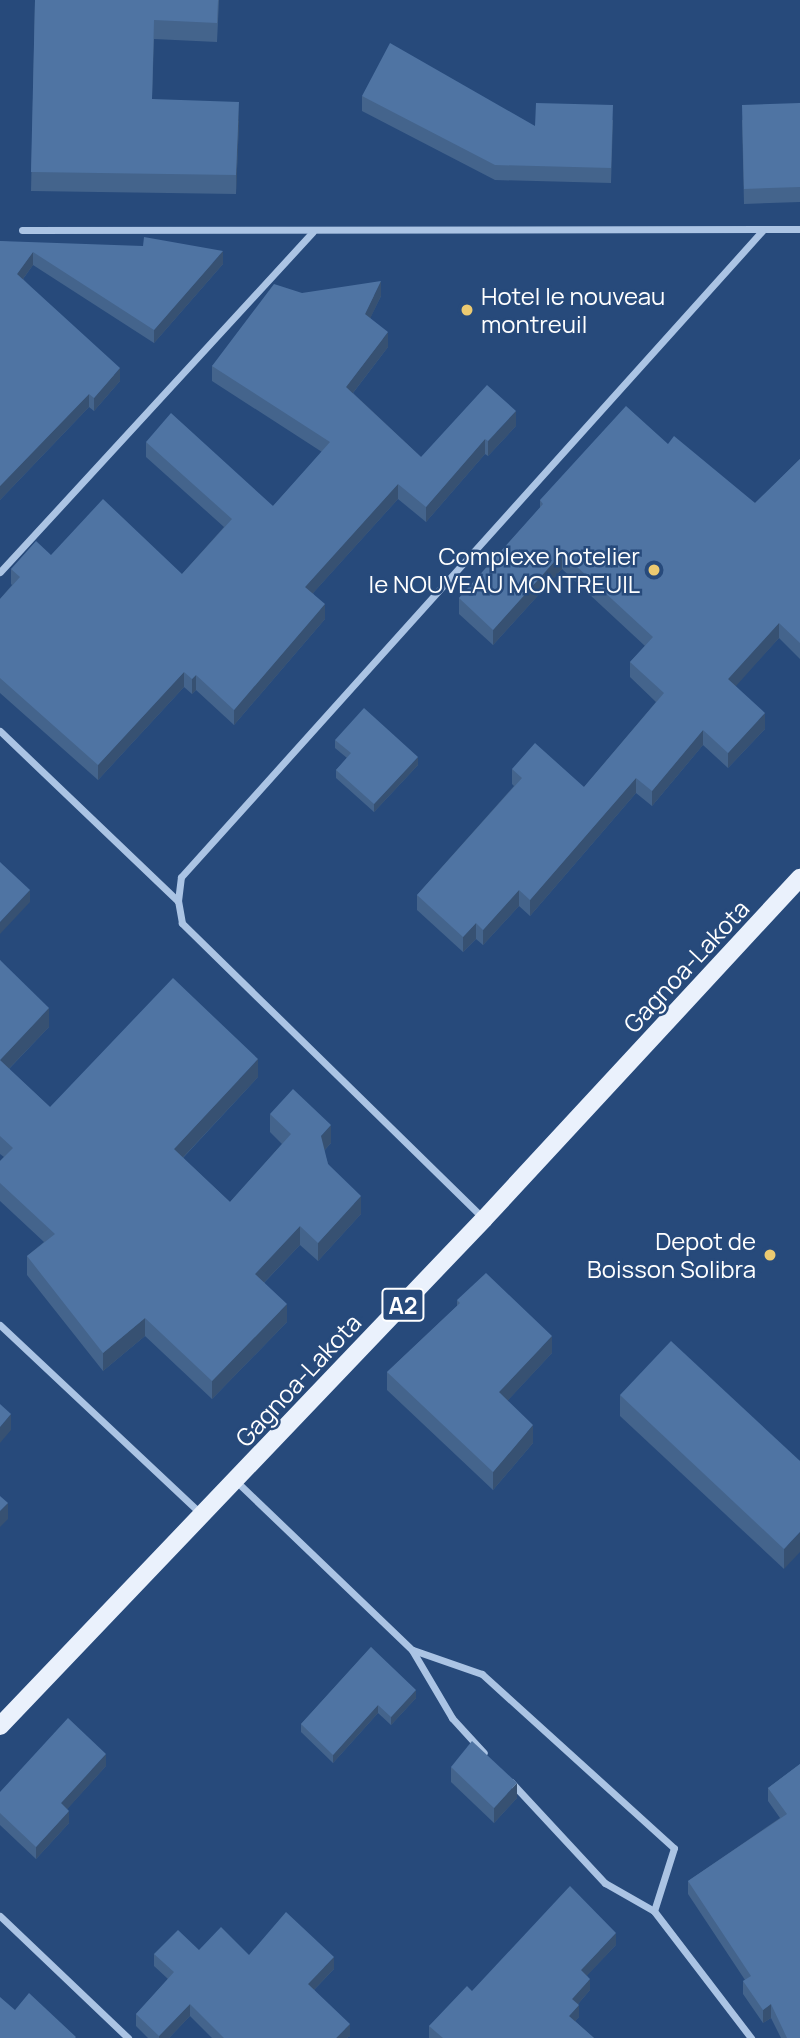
<!DOCTYPE html>
<html>
<head>
<meta charset="utf-8">
<style>
  body { margin:0 }
  #map { position:relative; width:800px; height:2038px; overflow:hidden; background:#274a7b; font-family:Manrope,sans-serif }
  div>[style] { position:absolute }
  [style*='--x'] { left:calc(var(--x)*1px); top:calc(var(--y)*1px); width:calc(var(--w)*1px); rotate:calc(var(--a)*1deg) }
  .minor>* { height:7px; margin:-3.5px; padding:0 3.5px; transform-origin:3.5px; border-radius:3.5px; background:#abc4e4 }
  .primary>* { height:18px; margin:-9px; padding:0 9px; transform-origin:9px; border-radius:9px; background:#eaf1fc }
  .wall>* { inset:0; background:#44648c }
  .shaded-wall>* { inset:0; background:#375172 }
  .building>* { inset:0; background:#4f74a3 }
  .dots>* { width:19px; height:19px; translate:-50% -50%; box-sizing:border-box; border:4px solid #274a7b; border-radius:50% }
  span { translate:-50% -50%; white-space:nowrap; text-align:center; line-height:1.15; -webkit-text-stroke:5px #274a7b; paint-order:stroke }
  .shield-label span { padding:2px 5px; background:#274a7b; border:2px solid; border-radius:5px; -webkit-text-stroke-width:0 }
  .shield-label { font-size:23px; color:#fff; font-weight:700 }
  .poi-label { font-size:24px; color:#fff }
  .left { translate:0 -50%; text-align:left }
  .right { translate:-100% -50%; text-align:right }
  .street-label { font-size:24px; color:#fff }
</style>
</head>
<body>
<div id="map">
  <div class="minor">
    <div style="--x:22;--y:230;--w:778;--a:-0.07"></div>
    <div style="--x:0;--y:572;--w:462;--a:-47.4"></div>
    <div style="--x:0;--y:731;--w:246;--a:43.7"></div>
    <div style="--x:484;--y:1219;--w:423;--a:-135.6"></div>
    <div style="--x:182;--y:923;--w:22;--a:-100"></div>
    <div style="--x:178;--y:901;--w:24;--a:-83"></div>
    <div style="--x:181;--y:877;--w:870;--a:-48.03"></div>
    <div style="--x:0;--y:1325;--w:276;--a:43.2"></div>
    <div style="--x:237;--y:1482;--w:243;--a:43.8"></div>
    <div style="--x:412;--y:1650;--w:79;--a:59.5"></div>
    <div style="--x:452;--y:1718;--w:47;--a:47.6"></div>
    <div style="--x:413;--y:1650;--w:73;--a:19.2"></div>
    <div style="--x:482;--y:1674;--w:259;--a:42.2"></div>
    <div style="--x:674;--y:1848;--w:66;--a:107.6"></div>
    <div style="--x:511;--y:1782;--w:138;--a:47.1"></div>
    <div style="--x:605;--y:1883;--w:56;--a:29.7"></div>
    <div style="--x:654;--y:1911;--w:160;--a:52.6"></div>
    <div style="--x:0;--y:1916;--w:177;--a:43.6"></div>
  </div>
  <div class="primary">
    <div style="--x:0;--y:1726;--w:701;--a:-46.33"></div>
    <div style="--x:484;--y:1219;--w:465;--a:-47.2"></div>
  </div>
  <div class="wall">
    <div style="clip-path:polygon(35px 0,219px 0,217px 42px,154px 39px,152px 99px,239px 121px,236px 194px,31px 191px)"></div>
    <div style="clip-path:polygon(362px 96px,535px 126px,613px 120px,611px 183px,495px 180px,362px 111px)"></div>
    <div style="clip-path:polygon(800px 103px,800px 202px,744px 204px,742px 120px)"></div>
    <div style="clip-path:polygon(0 241px,223px 264px,154px 343px,33px 265px,23px 279px,120px 381px,94px 411px,89px 407px,0 500px)"></div>
    <div style="clip-path:polygon(302px 293px,381px 296px,370px 318px,388px 347px,353px 393px,421px 457px,516px 426px,488px 456px,485px 454px,426px 522px,398px 499px,313px 593px,325px 619px,234px 725px,196px 690px,192px 694px,184px 687px,98px 780px,0 693px,0 599px,12px 585px,11px 584px,11px 569px,51px 555px,182px 574px,224px 527px,146px 457px,146px 442px,273px 506px,322px 452px,212px 381px,212px 366px)"></div>
    <div style="clip-path:polygon(668px 444px,755px 503px,800px 459px,800px 659px,779px 638px,735px 686px,765px 729px,728px 768px,703px 745px,652px 806px,636px 793px,530px 916px,519px 906px,483px 945px,476px 939px,463px 952px,417px 910px,417px 895px,514px 786px,512px 784px,512px 769px,584px 787px,656px 702px,630px 677px,630px 662px,645px 646px,562px 569px,493px 645px,459px 614px,459px 598px,540px 508px,540px 500px)"></div>
    <div style="clip-path:polygon(335px 740px,418px 765px,374px 812px,336px 778px,336px 770px,347px 758px,335px 748px)"></div>
    <div style="clip-path:polygon(0 960px,49px 1027px,9px 1069px,50px 1107px,258px 1077px,183px 1158px,230px 1202px,282px 1144px,270px 1132px,270px 1114px,331px 1143px,324px 1151px,328px 1164px,361px 1214px,318px 1261px,300px 1245px,264px 1283px,287px 1322px,212px 1399px,145px 1336px,103px 1371px,27px 1275px,27px 1256px,44px 1242px,0 1201px,0 1161px,4px 1157px,0 1154px)"></div>
    <div style="clip-path:polygon(457px 1300px,552px 1353px,507px 1401px,533px 1443px,493px 1490px,387px 1390px,387px 1372px,457px 1306px)"></div>
    <div style="clip-path:polygon(620px 1395px,800px 1461px,784px 1569px,620px 1416px)"></div>
    <div style="clip-path:polygon(371px 1647px,416px 1698px,391px 1725px,378px 1713px,333px 1763px,301px 1732px,301px 1724px)"></div>
    <div style="clip-path:polygon(800px 1764px,800px 2038px,781px 2038px,771px 2018px,763px 2023px,743px 1994px,743px 1981px,745px 1980px,688px 1894px,688px 1881px,780px 1818px,768px 1801px,768px 1788px)"></div>
    <div style="clip-path:polygon(106px 1766px,67px 1809px,69px 1823px,36px 1859px,0 1825px,0 1792px)"></div>
    <div style="clip-path:polygon(451px 1767px,517px 1798px,494px 1823px,451px 1782px)"></div>
    <div style="clip-path:polygon(616px 1945px,587px 1975px,590px 1990px,578px 2004px,579px 2017px,575px 2021px,594px 2038px,429px 2038px,429px 2026px,472px 1991px)"></div>
    <div style="clip-path:polygon(199px 1950px,249px 1955px,334px 1969px,314px 1990px,350px 2036px,347px 2038px,212px 2038px,190px 2016px,169px 2038px,148px 2038px,136px 2026px,136px 2014px,168px 1979px,154px 1966px,154px 1954px)"></div>
  </div>
  <div class="shaded-wall">
    <div style="clip-path:polygon(239px 102px,239px 121px,236px 194px,236px 175px)"></div>
    <div style="clip-path:polygon(223px 251px,223px 264px,154px 343px,154px 330px)"></div>
    <div style="clip-path:polygon(33px 252px,33px 265px,17px 287px,17px 274px)"></div>
    <div style="clip-path:polygon(381px 281px,381px 296px,365px 329px,365px 314px)"></div>
    <div style="clip-path:polygon(388px 332px,388px 347px,346px 402px,346px 387px)"></div>
    <div style="clip-path:polygon(120px 368px,120px 381px,94px 411px,94px 398px)"></div>
    <div style="clip-path:polygon(89px 394px,89px 407px,0 500px,0 486px)"></div>
    <div style="clip-path:polygon(516px 411px,516px 426px,488px 456px,488px 441px)"></div>
    <div style="clip-path:polygon(485px 439px,485px 454px,426px 522px,426px 507px)"></div>
    <div style="clip-path:polygon(398px 484px,398px 499px,305px 602px,305px 587px)"></div>
    <div style="clip-path:polygon(562px 553px,562px 569px,493px 645px,493px 630px)"></div>
    <div style="clip-path:polygon(325px 604px,325px 619px,234px 725px,234px 710px)"></div>
    <div style="clip-path:polygon(779px 623px,779px 638px,728px 695px,728px 679px)"></div>
    <div style="clip-path:polygon(184px 672px,184px 687px,98px 780px,98px 765px)"></div>
    <div style="clip-path:polygon(196px 675px,196px 690px,192px 694px,192px 679px)"></div>
    <div style="clip-path:polygon(765px 713px,765px 729px,728px 768px,728px 753px)"></div>
    <div style="clip-path:polygon(703px 730px,703px 745px,652px 806px,652px 791px)"></div>
    <div style="clip-path:polygon(418px 757px,418px 765px,374px 812px,374px 804px)"></div>
    <div style="clip-path:polygon(636px 778px,636px 793px,530px 916px,530px 900px)"></div>
    <div style="clip-path:polygon(30px 890px,30px 902px,0 934px,0 922px)"></div>
    <div style="clip-path:polygon(519px 890px,519px 906px,483px 945px,483px 930px)"></div>
    <div style="clip-path:polygon(476px 923px,476px 939px,463px 952px,463px 937px)"></div>
    <div style="clip-path:polygon(49px 1008px,49px 1027px,0 1078px,0 1060px)"></div>
    <div style="clip-path:polygon(258px 1059px,258px 1077px,174px 1167px,174px 1149px)"></div>
    <div style="clip-path:polygon(331px 1125px,331px 1143px,321px 1154px,321px 1136px)"></div>
    <div style="clip-path:polygon(361px 1196px,361px 1214px,318px 1261px,318px 1243px)"></div>
    <div style="clip-path:polygon(300px 1226px,300px 1245px,255px 1292px,255px 1274px)"></div>
    <div style="clip-path:polygon(287px 1304px,287px 1322px,212px 1399px,212px 1381px)"></div>
    <div style="clip-path:polygon(145px 1318px,145px 1336px,103px 1371px,103px 1353px)"></div>
    <div style="clip-path:polygon(552px 1336px,552px 1353px,499px 1410px,499px 1392px)"></div>
    <div style="clip-path:polygon(11px 1414px,11px 1430px,0 1443px,0 1427px)"></div>
    <div style="clip-path:polygon(533px 1425px,533px 1443px,493px 1490px,493px 1472px)"></div>
    <div style="clip-path:polygon(8px 1503px,8px 1519px,0 1527px,0 1511px)"></div>
    <div style="clip-path:polygon(800px 1532px,800px 1552px,784px 1569px,784px 1549px)"></div>
    <div style="clip-path:polygon(416px 1690px,416px 1698px,391px 1725px,391px 1717px)"></div>
    <div style="clip-path:polygon(378px 1705px,378px 1713px,333px 1763px,333px 1755px)"></div>
    <div style="clip-path:polygon(106px 1754px,106px 1766px,61px 1816px,61px 1803px)"></div>
    <div style="clip-path:polygon(517px 1783px,517px 1798px,494px 1823px,494px 1808px)"></div>
    <div style="clip-path:polygon(69px 1811px,69px 1823px,36px 1859px,36px 1847px)"></div>
    <div style="clip-path:polygon(616px 1933px,616px 1945px,581px 1982px,581px 1970px)"></div>
    <div style="clip-path:polygon(334px 1957px,334px 1969px,308px 1996px,308px 1984px)"></div>
    <div style="clip-path:polygon(590px 1979px,590px 1990px,572px 2011px,572px 1999px)"></div>
    <div style="clip-path:polygon(190px 2004px,190px 2016px,169px 2038px,159px 2038px,159px 2036px)"></div>
    <div style="clip-path:polygon(771px 2004px,771px 2018px,763px 2023px,763px 2010px)"></div>
    <div style="clip-path:polygon(579px 2005px,579px 2017px,569px 2028px,569px 2016px)"></div>
    <div style="clip-path:polygon(350px 2024px,350px 2036px,347px 2038px,336px 2038px)"></div>
  </div>
  <div class="building">
    <div style="clip-path:polygon(35px 0,218px 0,217px 23px,154px 20px,152px 99px,239px 102px,236px 175px,31px 172px)"></div>
    <div style="clip-path:polygon(390px 43px,535px 126px,536px 103px,613px 105px,611px 168px,495px 165px,362px 96px)"></div>
    <div style="clip-path:polygon(800px 103px,800px 187px,744px 189px,742px 105px)"></div>
    <div style="clip-path:polygon(144px 237px,223px 251px,154px 330px,33px 252px,17px 274px,120px 368px,94px 398px,89px 394px,0 486px,0 241px,143px 246px)"></div>
    <div style="clip-path:polygon(381px 281px,365px 314px,388px 332px,346px 387px,421px 457px,487px 385px,516px 411px,488px 441px,485px 439px,426px 507px,398px 484px,305px 587px,325px 604px,234px 710px,196px 675px,192px 679px,184px 672px,98px 765px,0 678px,0 599px,20px 577px,11px 569px,36px 541px,51px 555px,103px 499px,182px 574px,232px 519px,146px 442px,171px 413px,273px 506px,330px 442px,212px 366px,274px 284px,302px 293px)"></div>
    <div style="clip-path:polygon(626px 406px,668px 444px,674px 436px,755px 503px,800px 459px,800px 643px,779px 623px,728px 679px,765px 713px,728px 753px,703px 730px,652px 791px,636px 778px,530px 900px,519px 890px,483px 930px,476px 923px,463px 937px,417px 895px,522px 778px,512px 769px,535px 743px,584px 787px,664px 693px,630px 662px,653px 637px,562px 553px,493px 630px,459px 598px,543px 504px,540px 500px)"></div>
    <div style="clip-path:polygon(364px 708px,418px 757px,374px 804px,336px 770px,351px 753px,335px 740px)"></div>
    <div style="clip-path:polygon(0 862px,30px 890px,0 922px)"></div>
    <div style="clip-path:polygon(0 960px,49px 1008px,0 1060px)"></div>
    <div style="clip-path:polygon(173px 978px,258px 1059px,174px 1149px,230px 1202px,291px 1134px,270px 1114px,293px 1089px,331px 1125px,321px 1136px,328px 1164px,361px 1196px,318px 1243px,300px 1226px,255px 1274px,287px 1304px,212px 1381px,145px 1318px,103px 1353px,27px 1256px,55px 1234px,0 1183px,0 1161px,13px 1148px,0 1136px,0 1060px,50px 1107px)"></div>
    <div style="clip-path:polygon(486px 1273px,552px 1336px,499px 1392px,533px 1425px,493px 1472px,387px 1372px,460px 1303px,457px 1300px)"></div>
    <div style="clip-path:polygon(671px 1341px,800px 1461px,800px 1532px,784px 1549px,620px 1395px)"></div>
    <div style="clip-path:polygon(0 1404px,11px 1414px,0 1427px)"></div>
    <div style="clip-path:polygon(0 1496px,8px 1503px,0 1511px)"></div>
    <div style="clip-path:polygon(371px 1647px,416px 1690px,391px 1717px,378px 1705px,333px 1755px,301px 1724px)"></div>
    <div style="clip-path:polygon(68px 1718px,106px 1754px,61px 1803px,69px 1811px,36px 1847px,0 1813px,0 1792px)"></div>
    <div style="clip-path:polygon(472px 1741px,517px 1783px,494px 1808px,451px 1767px)"></div>
    <div style="clip-path:polygon(800px 1764px,800px 2038px,787px 2038px,771px 2004px,763px 2010px,743px 1981px,751px 1976px,688px 1881px,787px 1814px,768px 1788px)"></div>
    <div style="clip-path:polygon(570px 1886px,616px 1933px,581px 1970px,590px 1979px,572px 1999px,579px 2005px,569px 2016px,594px 2038px,443px 2038px,429px 2026px,467px 1986px,472px 1991px)"></div>
    <div style="clip-path:polygon(286px 1912px,334px 1957px,308px 1984px,350px 2024px,336px 2038px,224px 2038px,190px 2004px,159px 2036px,136px 2014px,174px 1972px,154px 1954px,178px 1930px,199px 1950px,221px 1927px,249px 1955px)"></div>
    <div style="clip-path:polygon(29px 1993px,76px 2037px,75px 2038px,0 2038px,0 1997px,15px 2010px)"></div>
  </div>
  <div class="dots">
    <div style="left:467px;top:310px;background:#ecca71"></div>
    <div style="left:654px;top:570px;background:#ecca71"></div>
    <div style="left:770px;top:1255px;background:#ecca71"></div>
  </div>
  <div class="shield-label">
    <span style="left:403px;top:1305px">A2</span>
  </div>
  <div class="poi-label">
    <span class="left" style="left:481px;top:310px">Hotel le nouveau<br>montreuil</span>
    <span class="right" style="left:640px;top:570px">Complexe hotelier<br>le NOUVEAU MONTREUIL</span>
    <span class="right" style="left:756px;top:1255px">Depot de<br>Boisson Solibra</span>
  </div>
  <div class="street-label">
    <span style="left:686px;top:966px;rotate:-47deg">Gagnoa-Lakota</span>
    <span style="left:298px;top:1380px;rotate:-47deg">Gagnoa-Lakota</span>
  </div>
</div>
</body>
</html>
